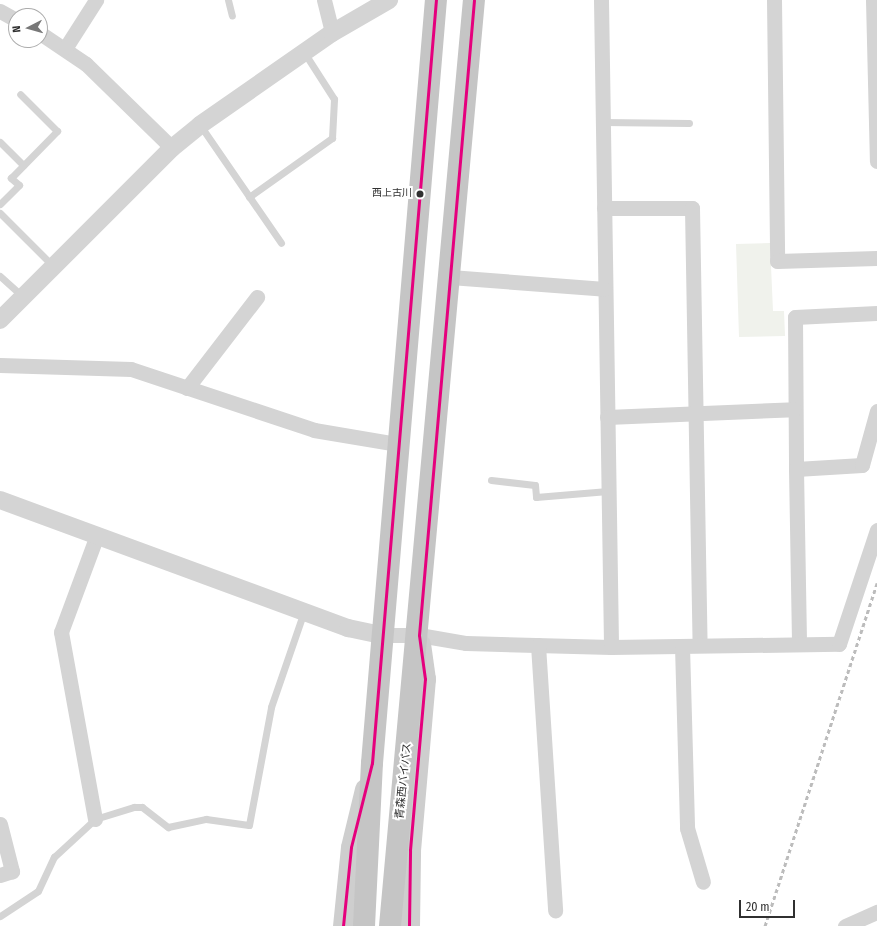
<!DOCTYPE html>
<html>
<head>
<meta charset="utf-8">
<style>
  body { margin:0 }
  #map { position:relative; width:877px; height:926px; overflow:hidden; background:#fff; font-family:"Fira Sans Condensed","Noto Sans JP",sans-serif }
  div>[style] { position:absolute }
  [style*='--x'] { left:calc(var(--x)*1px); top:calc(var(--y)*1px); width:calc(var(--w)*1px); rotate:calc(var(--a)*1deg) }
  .green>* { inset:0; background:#f0f2ec }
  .service>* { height:7px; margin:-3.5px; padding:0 3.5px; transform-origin:3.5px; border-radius:3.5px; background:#d4d4d4 }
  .minor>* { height:15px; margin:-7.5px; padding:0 7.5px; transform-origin:7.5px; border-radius:7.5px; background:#d4d4d4 }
  .tertiary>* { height:18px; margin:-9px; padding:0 9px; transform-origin:9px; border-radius:9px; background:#d4d4d4 }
  .secondary>* { height:21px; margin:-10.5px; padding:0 10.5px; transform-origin:10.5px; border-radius:10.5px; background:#cecece }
  .trunk>* { height:22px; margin:-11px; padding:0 11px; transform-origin:11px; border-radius:11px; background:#c5c5c5 }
  .rail>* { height:3px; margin-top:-1.5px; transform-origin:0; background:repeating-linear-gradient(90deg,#bcbcbc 0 4px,transparent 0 7px) }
  .bus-1>* { height:3px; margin:-1.5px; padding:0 1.5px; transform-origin:1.5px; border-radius:1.5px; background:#e5007d }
  .dots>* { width:11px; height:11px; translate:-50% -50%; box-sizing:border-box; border:2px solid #fff; border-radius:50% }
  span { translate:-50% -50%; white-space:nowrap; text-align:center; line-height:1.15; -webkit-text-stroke:4px #fff; paint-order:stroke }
  .bus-label { font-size:10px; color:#303030 }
  .right { translate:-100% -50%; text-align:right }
  .street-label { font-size:11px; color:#303030 }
  .north { position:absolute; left:8px; top:8px; width:40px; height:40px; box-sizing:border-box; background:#fff; border:1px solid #acacac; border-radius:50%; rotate:264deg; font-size:11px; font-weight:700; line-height:16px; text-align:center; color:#303030 }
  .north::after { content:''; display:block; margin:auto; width:14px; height:18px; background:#787878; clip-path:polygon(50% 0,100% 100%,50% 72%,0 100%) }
  .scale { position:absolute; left:739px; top:900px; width:56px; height:18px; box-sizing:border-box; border:2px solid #303030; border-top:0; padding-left:5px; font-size:12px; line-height:14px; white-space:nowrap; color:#303030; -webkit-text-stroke:3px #fff; paint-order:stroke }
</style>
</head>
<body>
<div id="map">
  <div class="green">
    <div style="clip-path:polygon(770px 243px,773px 311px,784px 311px,785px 336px,739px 337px,736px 244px)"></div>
  </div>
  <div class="service">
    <div style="--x:228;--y:0;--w:16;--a:76"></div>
    <div style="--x:603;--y:122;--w:86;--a:0.7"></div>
    <div style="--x:200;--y:125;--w:143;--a:55.5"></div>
    <div style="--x:0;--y:142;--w:33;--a:45"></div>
    <div style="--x:249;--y:197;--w:102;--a:-35.4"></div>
    <div style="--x:332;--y:138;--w:39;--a:-87"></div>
    <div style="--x:334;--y:99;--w:56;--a:-122.6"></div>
    <div style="--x:0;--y:204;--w:27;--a:-45"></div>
    <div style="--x:19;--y:185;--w:11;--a:-139"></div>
    <div style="--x:11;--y:178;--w:66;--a:-45.6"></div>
    <div style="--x:57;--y:131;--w:52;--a:-135"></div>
    <div style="--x:0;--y:213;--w:75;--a:45"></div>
    <div style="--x:0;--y:276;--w:30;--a:42"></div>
    <div style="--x:491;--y:480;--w:44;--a:6.5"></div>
    <div style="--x:535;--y:485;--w:12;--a:85"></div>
    <div style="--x:536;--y:497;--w:72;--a:-4.8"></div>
    <div style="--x:0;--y:916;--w:45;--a:-33.3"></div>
    <div style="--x:38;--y:891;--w:38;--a:-65"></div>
    <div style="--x:54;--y:857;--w:56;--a:-42.8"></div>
    <div style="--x:95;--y:819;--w:41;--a:-17.1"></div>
    <div style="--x:134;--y:807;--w:8;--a:0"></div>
    <div style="--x:142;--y:807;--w:33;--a:38"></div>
    <div style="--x:168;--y:827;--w:39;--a:-12"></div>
    <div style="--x:206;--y:819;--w:43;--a:7.9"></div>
    <div style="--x:249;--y:825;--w:120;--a:-79.4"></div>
    <div style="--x:271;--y:707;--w:102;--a:-71"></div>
  </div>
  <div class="minor">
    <div style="--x:324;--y:0;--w:34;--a:76"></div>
    <div style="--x:601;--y:0;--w:647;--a:89.11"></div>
    <div style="--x:774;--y:0;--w:261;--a:89.3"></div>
    <div style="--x:777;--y:261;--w:100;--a:-1.7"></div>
    <div style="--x:873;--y:0;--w:161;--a:88.6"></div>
    <div style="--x:0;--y:11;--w:18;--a:29"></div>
    <div style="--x:40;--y:33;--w:55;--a:34"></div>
    <div style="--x:86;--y:64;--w:120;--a:44.3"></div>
    <div style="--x:66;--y:47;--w:56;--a:-57.4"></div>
    <div style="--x:604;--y:208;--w:88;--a:0"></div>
    <div style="--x:692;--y:208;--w:437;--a:89"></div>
    <div style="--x:450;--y:277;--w:155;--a:4.4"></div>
    <div style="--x:877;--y:313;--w:82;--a:177.2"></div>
    <div style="--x:795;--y:317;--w:152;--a:89.6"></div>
    <div style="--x:796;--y:469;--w:66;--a:-3.5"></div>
    <div style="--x:862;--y:465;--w:56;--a:-74.5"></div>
    <div style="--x:0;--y:365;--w:131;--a:1.7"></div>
    <div style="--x:131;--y:369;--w:193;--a:18.4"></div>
    <div style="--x:314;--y:430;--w:85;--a:9.5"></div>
    <div style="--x:187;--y:388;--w:115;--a:-52.4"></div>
    <div style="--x:607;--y:417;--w:187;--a:-2.4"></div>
    <div style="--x:796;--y:469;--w:175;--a:89"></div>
    <div style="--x:382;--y:635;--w:37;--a:0"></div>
    <div style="--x:419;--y:635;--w:48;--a:9.7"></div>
    <div style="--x:466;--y:643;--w:145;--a:1.6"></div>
    <div style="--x:611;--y:647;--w:228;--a:-0.8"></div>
    <div style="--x:839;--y:644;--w:120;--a:-71.6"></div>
    <div style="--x:538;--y:645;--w:266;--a:86.3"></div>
    <div style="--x:682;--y:646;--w:182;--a:88.4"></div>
    <div style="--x:687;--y:828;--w:56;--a:73.5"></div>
    <div style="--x:95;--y:819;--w:190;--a:-100.3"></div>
    <div style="--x:61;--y:632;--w:103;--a:-69.6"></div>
    <div style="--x:0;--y:824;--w:49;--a:75.7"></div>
    <div style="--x:12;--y:871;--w:13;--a:162"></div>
    <div style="--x:845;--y:926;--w:35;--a:-24"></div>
  </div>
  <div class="tertiary">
    <div style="--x:0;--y:320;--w:243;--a:-45"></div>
    <div style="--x:172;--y:148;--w:36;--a:-39"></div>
    <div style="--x:200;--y:125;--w:161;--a:-34.9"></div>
    <div style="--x:332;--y:33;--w:66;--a:-30.1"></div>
    <div style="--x:0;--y:500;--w:371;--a:20.2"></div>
    <div style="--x:348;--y:628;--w:35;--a:12"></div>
  </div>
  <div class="secondary">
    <div style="--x:343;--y:926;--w:79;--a:-84.2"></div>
    <div style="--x:351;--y:847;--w:60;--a:-76.4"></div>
    <div style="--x:409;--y:926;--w:76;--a:-89.2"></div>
    <div style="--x:410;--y:850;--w:172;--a:-85"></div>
    <div style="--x:425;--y:679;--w:35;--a:-98"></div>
  </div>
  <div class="trunk">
    <div style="--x:364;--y:926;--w:163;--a:-87.2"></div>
    <div style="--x:372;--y:763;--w:766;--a:-85.21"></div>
    <div style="--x:390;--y:926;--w:930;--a:-84.82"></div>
  </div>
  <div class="rail">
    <div style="--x:765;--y:926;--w:361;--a:-71.9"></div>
  </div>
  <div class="bus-1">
    <div style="--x:343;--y:926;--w:79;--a:-84.2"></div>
    <div style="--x:351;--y:847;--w:87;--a:-76"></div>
    <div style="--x:372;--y:763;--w:766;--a:-85.21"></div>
    <div style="--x:409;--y:926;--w:76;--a:-89.2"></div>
    <div style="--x:410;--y:850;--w:172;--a:-85"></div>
    <div style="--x:425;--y:679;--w:44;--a:-97.8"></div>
    <div style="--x:419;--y:635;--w:637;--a:-85.05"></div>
  </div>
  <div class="dots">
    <div style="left:420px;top:194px;background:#303030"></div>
  </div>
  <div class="bus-label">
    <span class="right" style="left:412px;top:194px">西上古川</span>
  </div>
  <div class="street-label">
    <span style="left:404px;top:781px;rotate:-84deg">青森西バイパス</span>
  </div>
  <div class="north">N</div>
  <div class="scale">20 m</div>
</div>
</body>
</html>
